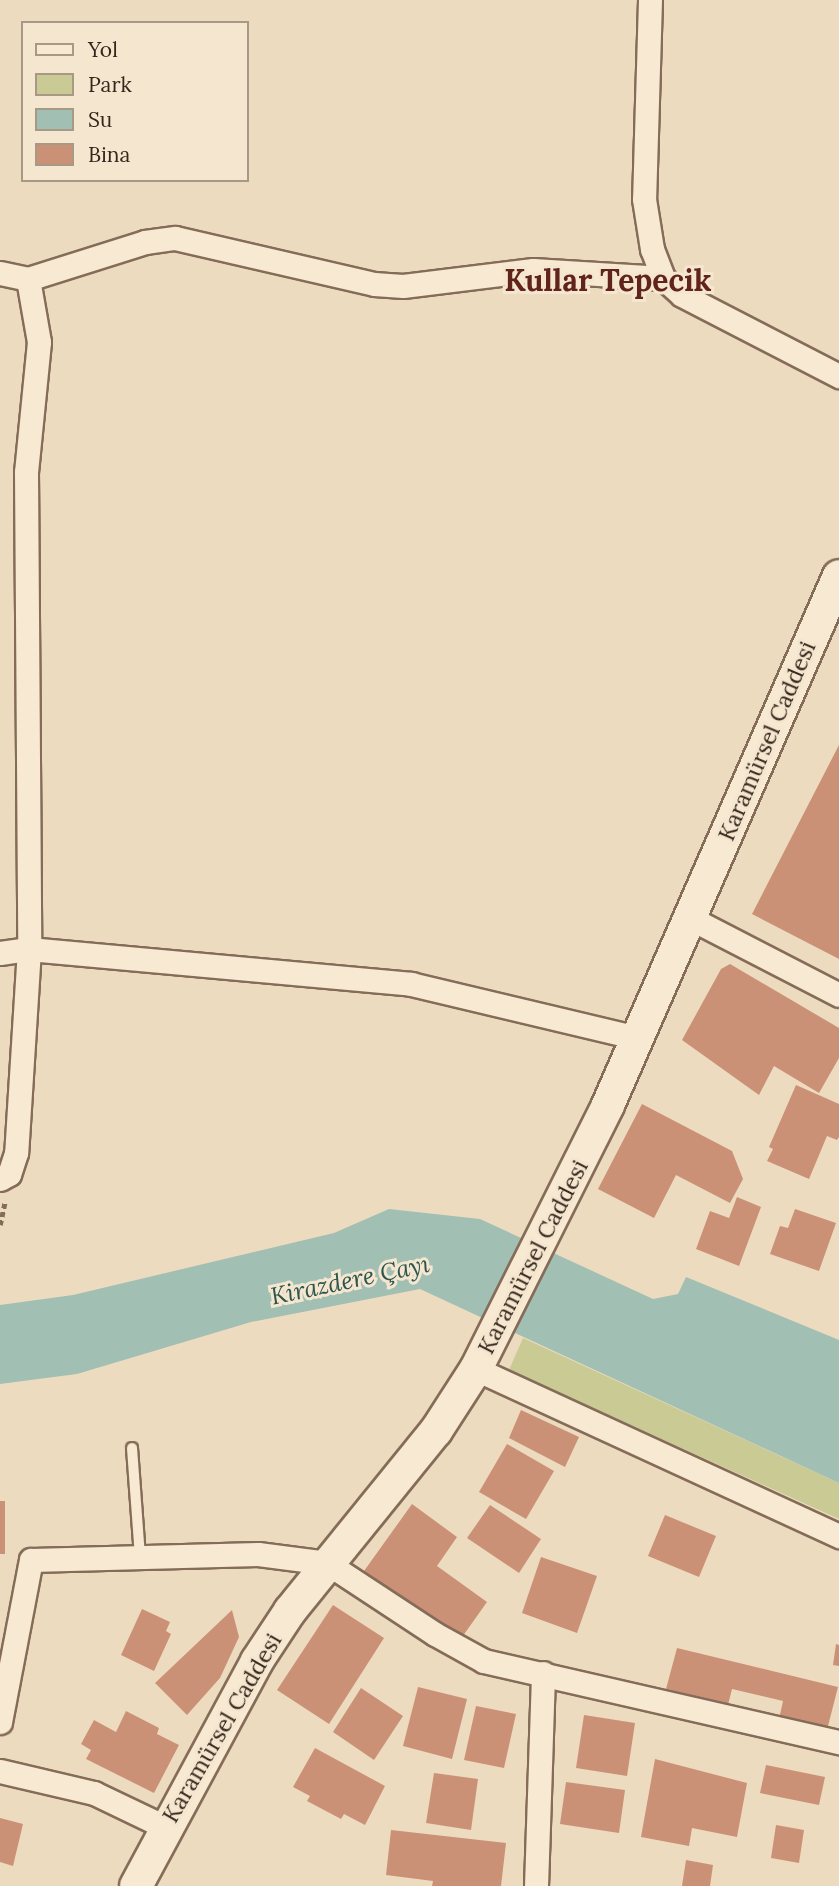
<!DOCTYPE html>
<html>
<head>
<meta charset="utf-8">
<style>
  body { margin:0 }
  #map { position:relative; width:839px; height:1886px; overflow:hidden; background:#eddbbf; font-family:Lora,serif }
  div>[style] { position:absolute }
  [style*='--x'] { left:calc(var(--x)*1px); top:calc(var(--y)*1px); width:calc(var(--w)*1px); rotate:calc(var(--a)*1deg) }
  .green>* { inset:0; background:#c9ca94 }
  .water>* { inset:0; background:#a2bfb4 }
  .building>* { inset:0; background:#cb9176 }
  .path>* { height:4.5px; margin-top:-2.25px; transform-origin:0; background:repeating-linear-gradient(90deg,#856c58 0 5px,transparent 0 8.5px) }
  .roads { filter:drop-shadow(2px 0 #856c58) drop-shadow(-2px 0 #856c58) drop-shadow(0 2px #856c58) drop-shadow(0 -2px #856c58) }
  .lane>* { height:10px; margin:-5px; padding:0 5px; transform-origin:5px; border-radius:5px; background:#f8e9d2 }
  .street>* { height:23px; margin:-11.5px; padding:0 11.5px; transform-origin:11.5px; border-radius:11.5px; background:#f8e9d2 }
  .secondary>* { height:32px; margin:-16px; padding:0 16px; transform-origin:16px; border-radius:16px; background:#f8e9d2 }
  span { translate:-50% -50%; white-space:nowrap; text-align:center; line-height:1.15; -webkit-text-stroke:6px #f4e6cf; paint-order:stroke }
  .street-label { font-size:23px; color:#35261c }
  .water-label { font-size:24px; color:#2c554e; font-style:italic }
  .district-label { font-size:30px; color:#61241c; font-weight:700 }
  .legend { position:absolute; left:21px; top:21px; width:228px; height:161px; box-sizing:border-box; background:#f4e6cf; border:2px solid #a89987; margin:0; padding:9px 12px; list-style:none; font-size:21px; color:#35261c }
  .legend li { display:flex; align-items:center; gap:14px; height:35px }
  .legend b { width:35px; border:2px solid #a89987 }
</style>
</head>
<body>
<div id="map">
  <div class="green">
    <div style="clip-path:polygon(523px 1338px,839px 1483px,839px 1519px,509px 1370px)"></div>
  </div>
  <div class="water">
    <div style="clip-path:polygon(389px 1209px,480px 1219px,653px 1299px,678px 1294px,686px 1277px,839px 1340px,839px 1483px,420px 1289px,251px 1322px,77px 1374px,0 1384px,0 1305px,73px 1295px,334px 1233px)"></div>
  </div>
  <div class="building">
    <div style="clip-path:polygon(839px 745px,839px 959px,752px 914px)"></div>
    <div style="clip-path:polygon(730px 964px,839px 1028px,839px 1058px,819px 1093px,774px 1066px,759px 1095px,682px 1040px,721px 969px)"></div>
    <div style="clip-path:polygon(796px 1085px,839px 1104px,839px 1137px,837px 1140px,827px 1136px,809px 1179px,767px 1161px,773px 1149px,769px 1147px)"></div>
    <div style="clip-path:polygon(642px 1104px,732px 1151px,743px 1179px,730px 1203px,676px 1175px,654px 1218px,598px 1189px)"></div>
    <div style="clip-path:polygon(737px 1197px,761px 1207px,739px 1266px,696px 1249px,710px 1211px,729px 1218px)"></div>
    <div style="clip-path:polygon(795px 1209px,836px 1223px,819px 1271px,770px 1254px,780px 1226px,788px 1228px)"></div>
    <div style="clip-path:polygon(521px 1410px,579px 1437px,565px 1467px,509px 1438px)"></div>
    <div style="clip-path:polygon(507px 1444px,554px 1471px,526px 1519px,479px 1492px)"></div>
    <div style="clip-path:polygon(0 1501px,5px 1501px,5px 1554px,0 1554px)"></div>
    <div style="clip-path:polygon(412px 1504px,457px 1537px,437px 1566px,487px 1602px,460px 1640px,364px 1571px)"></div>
    <div style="clip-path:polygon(490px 1505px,541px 1539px,519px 1573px,467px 1538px)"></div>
    <div style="clip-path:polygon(665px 1515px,716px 1536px,699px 1577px,648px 1556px)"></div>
    <div style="clip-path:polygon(541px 1557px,597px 1576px,577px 1633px,522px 1613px)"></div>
    <div style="clip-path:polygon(333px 1605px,384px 1638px,329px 1724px,277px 1690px)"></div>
    <div style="clip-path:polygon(142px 1609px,170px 1622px,166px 1631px,171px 1634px,154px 1671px,121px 1655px)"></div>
    <div style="clip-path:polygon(232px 1610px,239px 1637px,220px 1678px,187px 1715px,155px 1683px)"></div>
    <div style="clip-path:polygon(836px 1644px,839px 1645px,839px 1666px,833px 1665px)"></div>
    <div style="clip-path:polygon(677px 1648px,838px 1687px,827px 1730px,779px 1719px,783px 1701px,732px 1689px,728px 1705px,666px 1689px)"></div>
    <div style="clip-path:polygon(418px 1687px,467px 1699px,452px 1759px,403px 1746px)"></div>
    <div style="clip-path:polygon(361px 1688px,403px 1716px,374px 1760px,333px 1732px)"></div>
    <div style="clip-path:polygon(476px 1706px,516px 1714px,504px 1768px,464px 1760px)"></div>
    <div style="clip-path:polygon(126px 1711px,159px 1728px,157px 1734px,179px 1745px,154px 1793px,86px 1759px,91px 1750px,81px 1744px,94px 1720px,116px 1732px)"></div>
    <div style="clip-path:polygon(584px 1715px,635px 1723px,627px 1776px,576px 1768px)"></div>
    <div style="clip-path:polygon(315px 1748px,385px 1786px,365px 1825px,344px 1814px,341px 1819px,307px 1801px,310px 1796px,293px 1787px)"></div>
    <div style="clip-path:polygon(655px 1759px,747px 1783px,737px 1837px,692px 1828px,689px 1846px,641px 1837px)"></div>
    <div style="clip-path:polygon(766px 1765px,825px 1777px,819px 1805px,760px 1793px)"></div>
    <div style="clip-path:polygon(434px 1773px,478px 1779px,471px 1830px,426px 1823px)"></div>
    <div style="clip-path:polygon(566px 1782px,625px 1790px,619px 1833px,560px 1824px)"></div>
    <div style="clip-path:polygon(0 1818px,23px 1824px,13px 1866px,0 1862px)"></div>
    <div style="clip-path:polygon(776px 1825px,804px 1830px,799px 1863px,771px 1858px)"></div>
    <div style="clip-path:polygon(391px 1830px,506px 1843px,501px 1886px,432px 1886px,433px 1881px,386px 1875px)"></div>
    <div style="clip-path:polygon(686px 1860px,713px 1865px,710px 1886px,682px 1886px)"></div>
  </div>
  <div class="path">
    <div style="--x:0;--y:1225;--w:24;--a:-78"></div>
  </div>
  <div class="roads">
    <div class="lane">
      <div style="--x:132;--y:1448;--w:109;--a:85.8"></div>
    </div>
    <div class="street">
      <div style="--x:650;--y:0;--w:199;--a:91.7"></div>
      <div style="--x:644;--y:199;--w:51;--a:80.9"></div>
      <div style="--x:652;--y:249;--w:31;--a:69"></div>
      <div style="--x:663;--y:278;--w:25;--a:42"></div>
      <div style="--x:682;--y:295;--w:177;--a:27.3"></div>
      <div style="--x:0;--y:273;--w:29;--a:12"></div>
      <div style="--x:28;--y:279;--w:64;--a:80.1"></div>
      <div style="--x:39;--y:342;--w:131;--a:95.7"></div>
      <div style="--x:26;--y:472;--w:477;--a:89.6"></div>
      <div style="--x:29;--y:949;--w:204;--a:93.6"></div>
      <div style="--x:16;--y:1153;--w:22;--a:108"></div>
      <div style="--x:9;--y:1174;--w:10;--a:151"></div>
      <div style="--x:28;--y:279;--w:123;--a:-17.5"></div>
      <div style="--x:145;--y:242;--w:30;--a:-8"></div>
      <div style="--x:175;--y:238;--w:204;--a:13"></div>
      <div style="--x:374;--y:284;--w:29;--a:4"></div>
      <div style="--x:403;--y:286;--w:131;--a:-7"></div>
      <div style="--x:533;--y:270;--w:130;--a:3.5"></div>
      <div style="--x:692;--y:919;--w:165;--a:27.3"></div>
      <div style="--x:0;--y:953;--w:29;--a:-8"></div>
      <div style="--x:29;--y:949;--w:384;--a:5.2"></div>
      <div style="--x:411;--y:984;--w:232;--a:13.4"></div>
      <div style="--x:476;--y:1369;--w:400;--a:24.7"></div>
      <div style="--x:0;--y:1722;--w:165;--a:-79.2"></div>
      <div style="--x:31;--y:1560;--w:227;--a:-1.5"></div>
      <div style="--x:258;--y:1554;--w:70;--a:7.4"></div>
      <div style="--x:327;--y:1563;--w:129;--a:33.3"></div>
      <div style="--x:435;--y:1634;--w:56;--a:28.9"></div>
      <div style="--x:484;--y:1661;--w:364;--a:12.9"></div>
      <div style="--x:0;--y:1771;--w:97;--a:13.2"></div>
      <div style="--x:94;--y:1793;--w:79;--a:25.6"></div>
      <div style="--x:536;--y:1886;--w:213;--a:-88.1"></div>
    </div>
    <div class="secondary">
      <div style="--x:136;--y:1886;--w:255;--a:-61.7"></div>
      <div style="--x:257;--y:1661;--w:60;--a:-56.6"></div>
      <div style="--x:290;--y:1611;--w:232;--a:-51"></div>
      <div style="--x:436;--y:1431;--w:74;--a:-57.2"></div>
      <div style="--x:476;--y:1369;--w:295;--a:-63.4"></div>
      <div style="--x:608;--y:1105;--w:577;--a:-66.41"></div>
    </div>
  </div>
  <div class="street-label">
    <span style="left:767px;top:741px;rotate:-67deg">Karamürsel Caddesi</span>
    <span style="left:533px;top:1257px;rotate:-63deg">Karamürsel Caddesi</span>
    <span style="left:222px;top:1728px;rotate:-60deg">Karamürsel Caddesi</span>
  </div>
  <div class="water-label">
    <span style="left:350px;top:1280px;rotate:-12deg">Kirazdere Çayı</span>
  </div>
  <div class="district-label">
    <span style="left:608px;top:280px">Kullar Tepecik</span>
  </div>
  <ul class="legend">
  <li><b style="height:9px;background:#f8e9d2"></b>Yol</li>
  <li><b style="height:19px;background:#c9ca94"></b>Park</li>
  <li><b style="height:19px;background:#a2bfb4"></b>Su</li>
  <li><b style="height:19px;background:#cb9176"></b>Bina</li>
  </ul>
</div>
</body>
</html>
